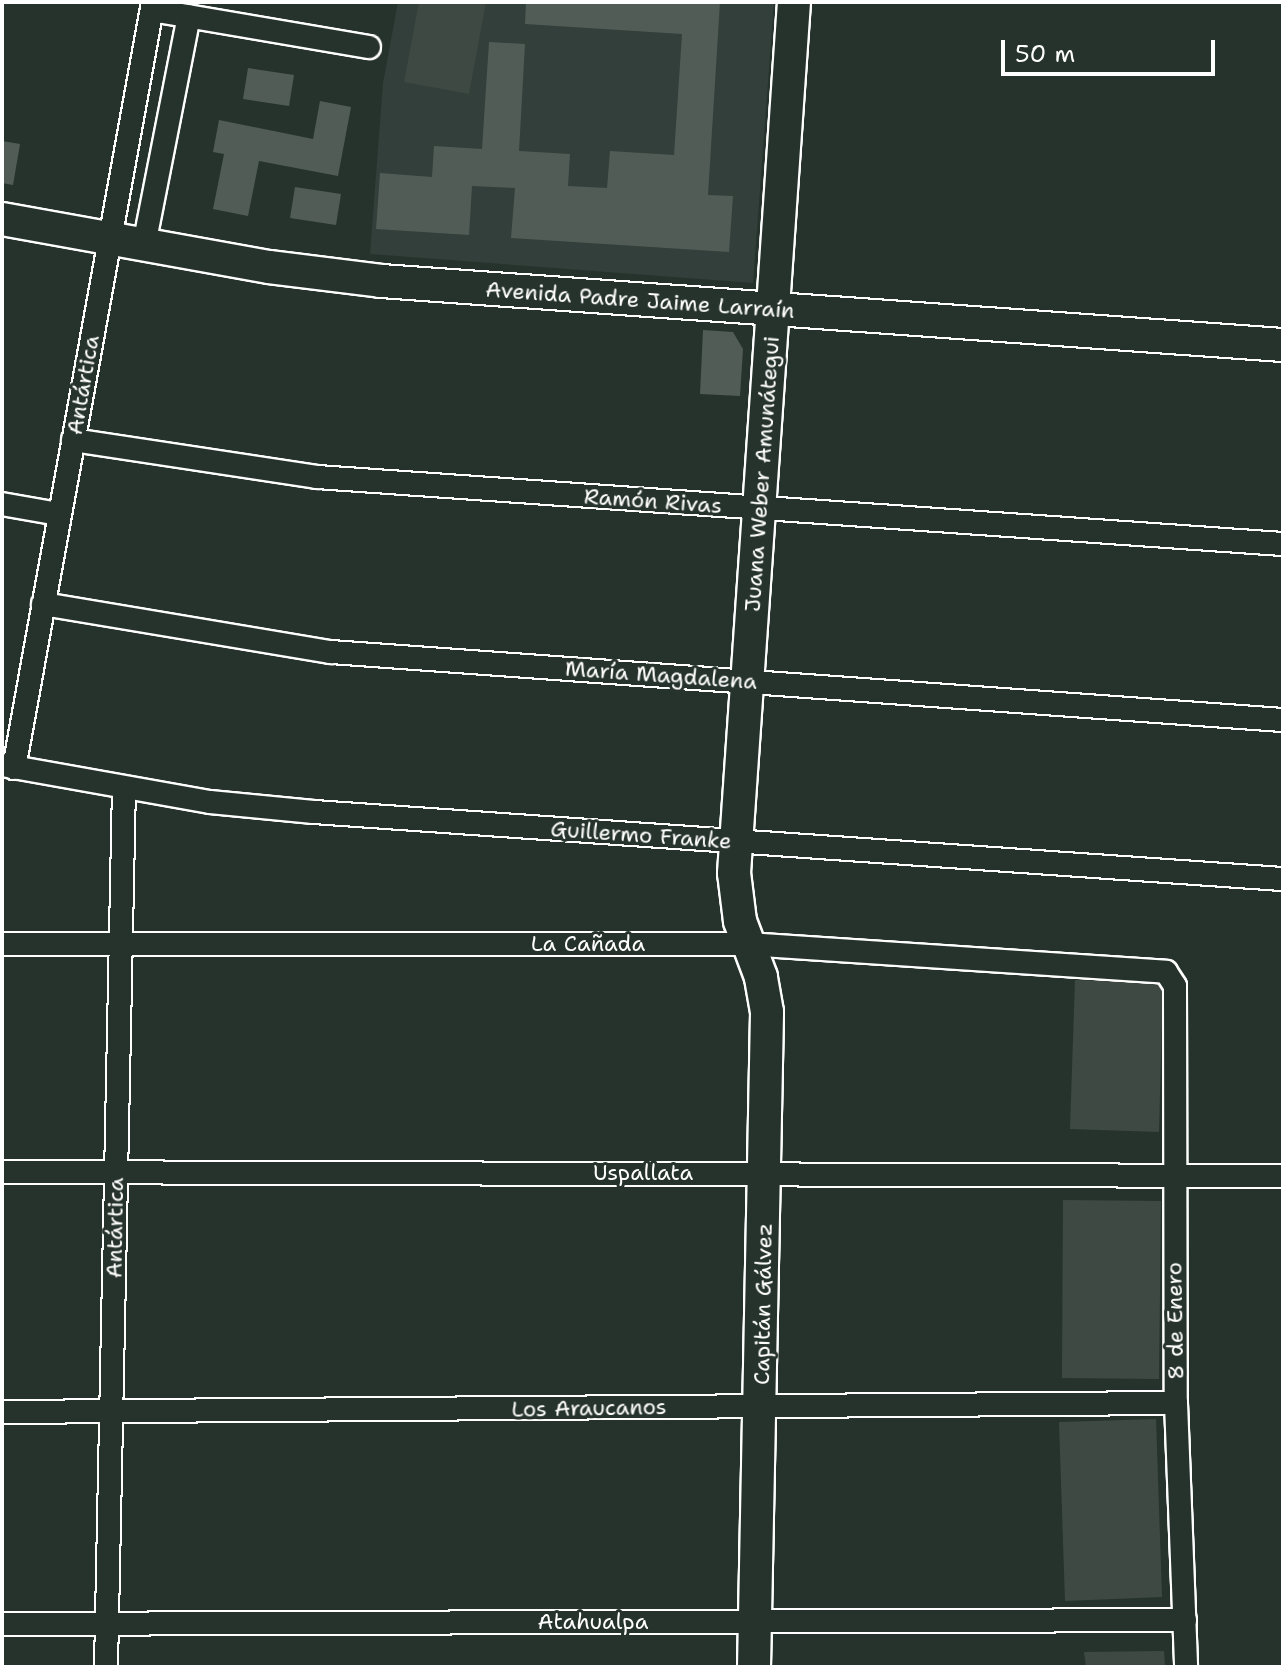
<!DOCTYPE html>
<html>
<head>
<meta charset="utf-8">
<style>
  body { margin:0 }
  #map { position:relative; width:1285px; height:1669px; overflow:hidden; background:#26332d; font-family:"Shantell Sans",sans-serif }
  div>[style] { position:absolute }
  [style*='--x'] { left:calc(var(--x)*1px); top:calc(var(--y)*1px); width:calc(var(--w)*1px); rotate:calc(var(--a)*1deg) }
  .built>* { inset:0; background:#333f3a }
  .green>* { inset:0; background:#3e4944 }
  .building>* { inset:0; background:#515c57 }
  .roads { filter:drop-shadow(2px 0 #fff) drop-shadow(-2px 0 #fff) drop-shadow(0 2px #fff) drop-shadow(0 -2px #fff) }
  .street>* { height:22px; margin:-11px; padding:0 11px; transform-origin:11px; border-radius:11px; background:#26332d }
  .secondary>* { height:32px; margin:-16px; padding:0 16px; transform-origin:16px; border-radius:16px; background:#26332d }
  span { translate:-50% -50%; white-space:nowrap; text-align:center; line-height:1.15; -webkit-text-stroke:6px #26332d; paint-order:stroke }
  .street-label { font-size:22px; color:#fff }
  .frame { position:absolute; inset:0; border:4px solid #fff; pointer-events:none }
  .scale { position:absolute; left:1001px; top:40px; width:214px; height:36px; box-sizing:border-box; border:4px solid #fff; border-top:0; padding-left:10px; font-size:24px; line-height:28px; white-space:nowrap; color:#fff; -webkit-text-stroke:6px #26332d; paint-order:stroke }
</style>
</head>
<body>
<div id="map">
  <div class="built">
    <div style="clip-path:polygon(398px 2px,774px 2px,753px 283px,370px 254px,383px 83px)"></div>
  </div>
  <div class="green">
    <div style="clip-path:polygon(419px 2px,486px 2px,469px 94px,404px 82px)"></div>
    <div style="clip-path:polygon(1075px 980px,1163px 983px,1159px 1132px,1070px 1129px)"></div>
    <div style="clip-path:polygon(1063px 1200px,1161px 1201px,1159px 1379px,1062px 1378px)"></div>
    <div style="clip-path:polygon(1156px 1419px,1162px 1597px,1065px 1601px,1059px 1422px)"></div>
    <div style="clip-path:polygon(1164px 1651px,1165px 1667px,1086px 1667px,1084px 1652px)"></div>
  </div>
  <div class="building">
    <div style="clip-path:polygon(526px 2px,720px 2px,708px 195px,733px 196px,729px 252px,511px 238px,515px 188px,472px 186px,469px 235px,376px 229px,380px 173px,432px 177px,434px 146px,482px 149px,489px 42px,525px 44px,519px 151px,570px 154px,568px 186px,607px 188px,610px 151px,674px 155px,682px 34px,525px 24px)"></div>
    <div style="clip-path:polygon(248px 68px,294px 75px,289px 106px,243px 99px)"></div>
    <div style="clip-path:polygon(320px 101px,351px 107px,338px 176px,259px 161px,248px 216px,213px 209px,224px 154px,213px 152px,219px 120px,313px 139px)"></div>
    <div style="clip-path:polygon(2px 141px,20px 144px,13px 185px,2px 183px)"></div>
    <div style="clip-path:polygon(295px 187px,341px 194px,336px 225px,290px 218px)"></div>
    <div style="clip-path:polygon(703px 330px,733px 332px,743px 349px,740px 396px,700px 394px)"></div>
  </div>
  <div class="roads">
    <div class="street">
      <div style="--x:152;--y:10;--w:220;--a:9.7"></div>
      <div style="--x:144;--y:245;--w:233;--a:-78.9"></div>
      <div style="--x:73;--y:440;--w:247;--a:8.6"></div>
      <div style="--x:317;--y:477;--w:968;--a:3.97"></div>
      <div style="--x:2;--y:504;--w:58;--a:10"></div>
      <div style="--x:43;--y:604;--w:292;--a:9.5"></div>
      <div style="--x:331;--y:652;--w:954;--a:4.09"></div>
      <div style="--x:2;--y:765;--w:211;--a:10.1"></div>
      <div style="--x:210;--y:802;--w:104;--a:5.5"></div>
      <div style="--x:314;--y:812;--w:971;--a:3.96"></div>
      <div style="--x:14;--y:768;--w:779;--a:-79.71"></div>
      <div style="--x:2;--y:944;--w:745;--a:0"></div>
      <div style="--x:747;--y:944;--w:420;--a:3.8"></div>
      <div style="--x:1166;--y:972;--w:17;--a:57"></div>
      <div style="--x:1175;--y:986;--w:417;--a:89.9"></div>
      <div style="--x:1176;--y:1403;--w:264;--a:87.8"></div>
      <div style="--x:2;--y:1172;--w:1281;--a:0.18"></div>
      <div style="--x:2;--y:1412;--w:1174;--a:-0.44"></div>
      <div style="--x:2;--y:1624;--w:1183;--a:-0.19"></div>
      <div style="--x:106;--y:1667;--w:879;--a:-88.83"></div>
    </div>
    <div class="secondary">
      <div style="--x:2;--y:219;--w:271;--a:10.2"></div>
      <div style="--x:269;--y:267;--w:113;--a:7.1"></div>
      <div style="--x:381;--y:281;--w:904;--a:4.06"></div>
      <div style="--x:754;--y:1667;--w:655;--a:-88.86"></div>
      <div style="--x:767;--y:1012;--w:36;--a:-100"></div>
      <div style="--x:761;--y:977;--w:60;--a:-110.6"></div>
      <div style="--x:740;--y:921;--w:48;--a:-97.1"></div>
      <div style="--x:734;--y:873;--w:873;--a:-86.06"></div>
    </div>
  </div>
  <div class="street-label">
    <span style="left:640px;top:300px;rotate:4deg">Avenida Padre Jaime Larraín</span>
    <span style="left:83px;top:385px;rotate:-80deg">Antártica</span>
    <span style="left:762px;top:474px;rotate:-86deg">Juana Weber Amunátegui</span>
    <span style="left:653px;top:501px;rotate:4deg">Ramón Rivas</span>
    <span style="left:661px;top:675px;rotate:4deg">María Magdalena</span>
    <span style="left:641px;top:835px;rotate:4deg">Guillermo Franke</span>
    <span style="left:588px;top:944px">La Cañada</span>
    <span style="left:643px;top:1173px">Uspallata</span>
    <span style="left:115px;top:1228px;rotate:-89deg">Antártica</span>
    <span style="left:763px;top:1304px;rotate:-89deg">Capitán Gálvez</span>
    <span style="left:1175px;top:1321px;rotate:-91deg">8 de Enero</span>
    <span style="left:589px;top:1408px;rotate:-1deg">Los Araucanos</span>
    <span style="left:593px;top:1622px">Atahualpa</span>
  </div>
  <div class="frame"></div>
  <div class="scale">50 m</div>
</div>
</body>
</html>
